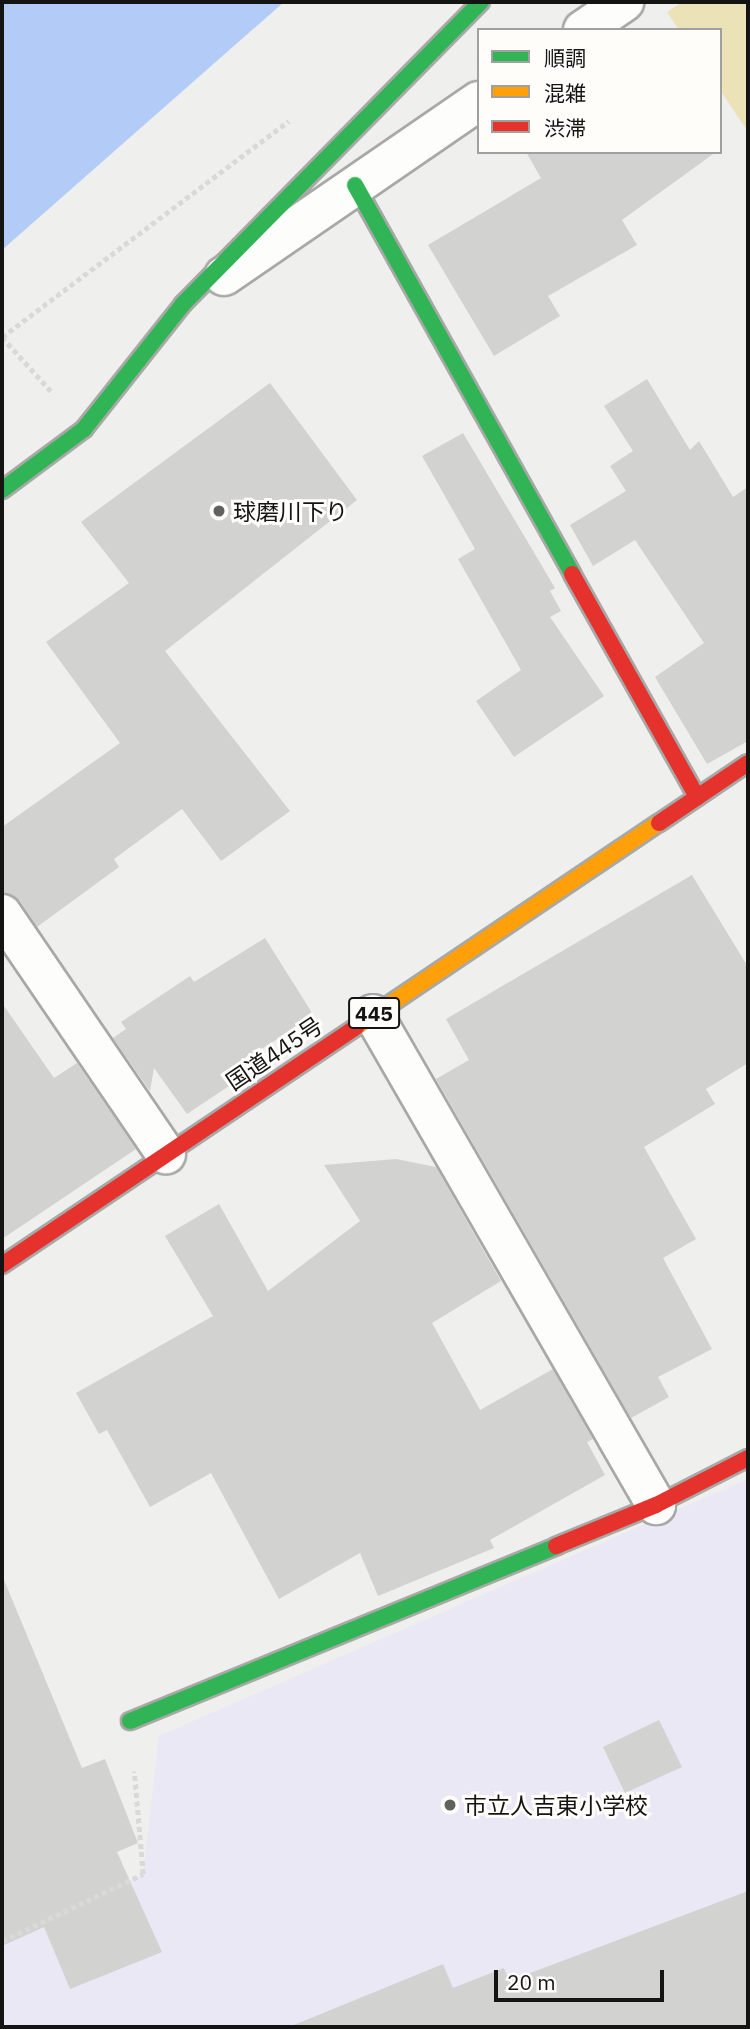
<!DOCTYPE html>
<html>
<head>
<meta charset="utf-8">
<style>
  body { margin:0 }
  #map { position:relative; width:750px; height:2029px; overflow:hidden; background:#efefee; font-family:"IBM Plex Sans","Noto Sans JP",sans-serif }
  div>[style] { position:absolute }
  [style*='--x'] { left:calc(var(--x)*1px); top:calc(var(--y)*1px); width:calc(var(--w)*1px); rotate:calc(var(--a)*1deg) }
  .education>* { inset:0; background:#eae8f4 }
  .green>* { inset:0; background:#ece2b8 }
  .water>* { inset:0; background:#b3cbf7 }
  .building>* { inset:0; background:#d2d2d1 }
  .path>* { height:4.5px; margin-top:-2.25px; transform-origin:0; background:repeating-linear-gradient(90deg,#d9d9d9 0 5px,transparent 0 8.5px) }
  .roads { filter:drop-shadow(2px 0 #a8a8a6) drop-shadow(-2px 0 #a8a8a6) drop-shadow(0 2px #a8a8a6) drop-shadow(0 -2px #a8a8a6) }
  .street>* { height:38px; margin:-19px; padding:0 19px; transform-origin:19px; border-radius:19px; background:#fdfdfc }
  .fast>* { height:16px; margin:-8px; padding:0 8px; transform-origin:8px; border-radius:8px; background:#30b455 }
  .slow>* { height:16px; margin:-8px; padding:0 8px; transform-origin:8px; border-radius:8px; background:#ff9f0a }
  .jam>* { height:16px; margin:-8px; padding:0 8px; transform-origin:8px; border-radius:8px; background:#e5322d }
  .dots>* { width:19px; height:19px; translate:-50% -50%; box-sizing:border-box; border:4px solid #fefdfa; border-radius:50% }
  span { translate:-50% -50%; white-space:nowrap; text-align:center; line-height:1.15; -webkit-text-stroke:6px #fefdfa; paint-order:stroke }
  .shield-label span { padding:2px 5px; background:#fefdfa; border:2px solid; border-radius:5px; -webkit-text-stroke-width:0 }
  .shield-label { font-size:21px; color:#141413; font-weight:700 }
  .poi-label { font-size:23px; color:#141413 }
  .left { translate:0 -50%; text-align:left }
  .street-label { font-size:23px; color:#141413 }
  .frame { position:absolute; inset:0; border:4px solid #141413; pointer-events:none }
  .legend { position:absolute; left:477px; top:28px; width:245px; height:126px; box-sizing:border-box; background:#fefdfa; border:2px solid #a0a09e; margin:0; padding:9px 12px; list-style:none; font-size:21px; color:#141413 }
  .legend li { display:flex; align-items:center; gap:14px; height:35px }
  .legend b { width:35px; border:2px solid #a0a09e }
  .scale { position:absolute; left:494px; top:1970px; width:170px; height:32px; box-sizing:border-box; border:4px solid #141413; border-top:0; padding-left:9px; font-size:21px; line-height:24px; white-space:nowrap; color:#141413; -webkit-text-stroke:5px #fefdfa; paint-order:stroke }
</style>
</head>
<body>
<div id="map">
  <div class="education">
    <div style="clip-path:polygon(748px 1479px,748px 2027px,3px 2027px,2px 1946px,143px 1874px,159px 1736px)"></div>
  </div>
  <div class="green">
    <div style="clip-path:polygon(682px 2px,748px 2px,748px 132px,720px 90px,720px 30px,679px 30px,667px 12px)"></div>
  </div>
  <div class="water">
    <div style="clip-path:polygon(2px 2px,284px 2px,2px 250px)"></div>
  </div>
  <div class="building">
    <div style="clip-path:polygon(526px 152px,716px 152px,622px 220px,637px 245px,548px 296px,560px 316px,494px 356px,428px 245px,541px 178px)"></div>
    <div style="clip-path:polygon(647px 379px,690px 450px,699px 441px,733px 497px,748px 487px,748px 741px,707px 764px,655px 677px,704px 643px,635px 540px,593px 566px,570px 525px,626px 491px,610px 466px,633px 451px,604px 406px)"></div>
    <div style="clip-path:polygon(270px 383px,357px 500px,165px 651px,290px 811px,221px 861px,182px 809px,114px 859px,119px 867px,37px 927px,20px 901px,2px 892px,2px 827px,120px 743px,46px 642px,129px 583px,81px 522px)"></div>
    <div style="clip-path:polygon(463px 433px,555px 588px,550px 591px,561px 611px,550px 617px,604px 696px,514px 757px,476px 701px,521px 670px,458px 559px,475px 549px,422px 456px)"></div>
    <div style="clip-path:polygon(692px 875px,748px 967px,748px 1063px,706px 1089px,715px 1104px,644px 1147px,696px 1239px,663px 1258px,712px 1349px,658px 1377px,669px 1397px,631px 1418px,436px 1079px,469px 1060px,446px 1019px)"></div>
    <div style="clip-path:polygon(265px 938px,314px 1016px,220px 1075px,229px 1086px,187px 1114px,154px 1068px,150px 1091px,113px 1038px,126px 1029px,121px 1022px,190px 976px,194px 982px)"></div>
    <div style="clip-path:polygon(2px 1003px,54px 1078px,77px 1063px,136px 1149px,2px 1239px)"></div>
    <div style="clip-path:polygon(396px 1159px,436px 1167px,501px 1281px,432px 1323px,480px 1410px,553px 1369px,593px 1439px,587px 1442px,605px 1475px,490px 1540px,494px 1548px,378px 1596px,360px 1553px,279px 1599px,211px 1473px,150px 1507px,107px 1430px,99px 1434px,76px 1393px,213px 1316px,165px 1236px,219px 1204px,268px 1291px,360px 1221px,324px 1165px)"></div>
    <div style="clip-path:polygon(2px 1575px,82px 1768px,105px 1759px,138px 1843px,117px 1852px,162px 1952px,70px 1989px,44px 1927px,2px 1946px)"></div>
    <div style="clip-path:polygon(659px 1720px,682px 1767px,625px 1793px,603px 1747px)"></div>
    <div style="clip-path:polygon(748px 1891px,748px 2027px,289px 2027px,443px 1964px,453px 1988px,504px 1968px,509px 1981px)"></div>
  </div>
  <div class="path">
    <div style="--x:2;--y:337;--w:359;--a:-37"></div>
    <div style="--x:2;--y:337;--w:73;--a:47.8"></div>
    <div style="--x:2;--y:1941;--w:156;--a:-25.4"></div>
    <div style="--x:143;--y:1874;--w:103;--a:-95"></div>
  </div>
  <div class="roads">
    <div class="street">
      <div style="--x:583;--y:30;--w:50;--a:-34.3"></div>
      <div style="--x:224;--y:276;--w:309;--a:-34.5"></div>
      <div style="--x:2;--y:914;--w:291;--a:55.7"></div>
      <div style="--x:373;--y:1014;--w:567;--a:60.04"></div>
    </div>
    <div class="fast">
      <div style="--x:355;--y:185;--w:445;--a:60.8"></div>
      <div style="--x:2;--y:490;--w:102;--a:-36.6"></div>
      <div style="--x:84;--y:429;--w:159;--a:-51.6"></div>
      <div style="--x:183;--y:304;--w:424;--a:-45.4"></div>
      <div style="--x:130;--y:1721;--w:461;--a:-22.3"></div>
    </div>
    <div class="slow">
      <div style="--x:356;--y:1027;--w:365;--a:-34"></div>
    </div>
    <div class="jam">
      <div style="--x:572;--y:574;--w:256;--a:60.7"></div>
      <div style="--x:659;--y:823;--w:107;--a:-34"></div>
      <div style="--x:2;--y:1265;--w:427;--a:-33.9"></div>
      <div style="--x:556;--y:1546;--w:108;--a:-22.3"></div>
      <div style="--x:656;--y:1505;--w:103;--a:-27.1"></div>
    </div>
  </div>
  <div class="dots">
    <div style="left:219px;top:511px;background:#616160"></div>
    <div style="left:450px;top:1805px;background:#616160"></div>
  </div>
  <div class="shield-label">
    <span style="left:374px;top:1013px">445</span>
  </div>
  <div class="poi-label">
    <span class="left" style="left:233px;top:511px">球磨川下り</span>
    <span class="left" style="left:464px;top:1805px">市立人吉東小学校</span>
  </div>
  <div class="street-label">
    <span style="left:274px;top:1053px;rotate:-34deg">国道445号</span>
  </div>
  <div class="frame"></div>
  <ul class="legend">
  <li><b style="height:9px;background:#30b455"></b>順調</li>
  <li><b style="height:9px;background:#ff9f0a"></b>混雑</li>
  <li><b style="height:9px;background:#e5322d"></b>渋滞</li>
  </ul>
  <div class="scale">20 m</div>
</div>
</body>
</html>
